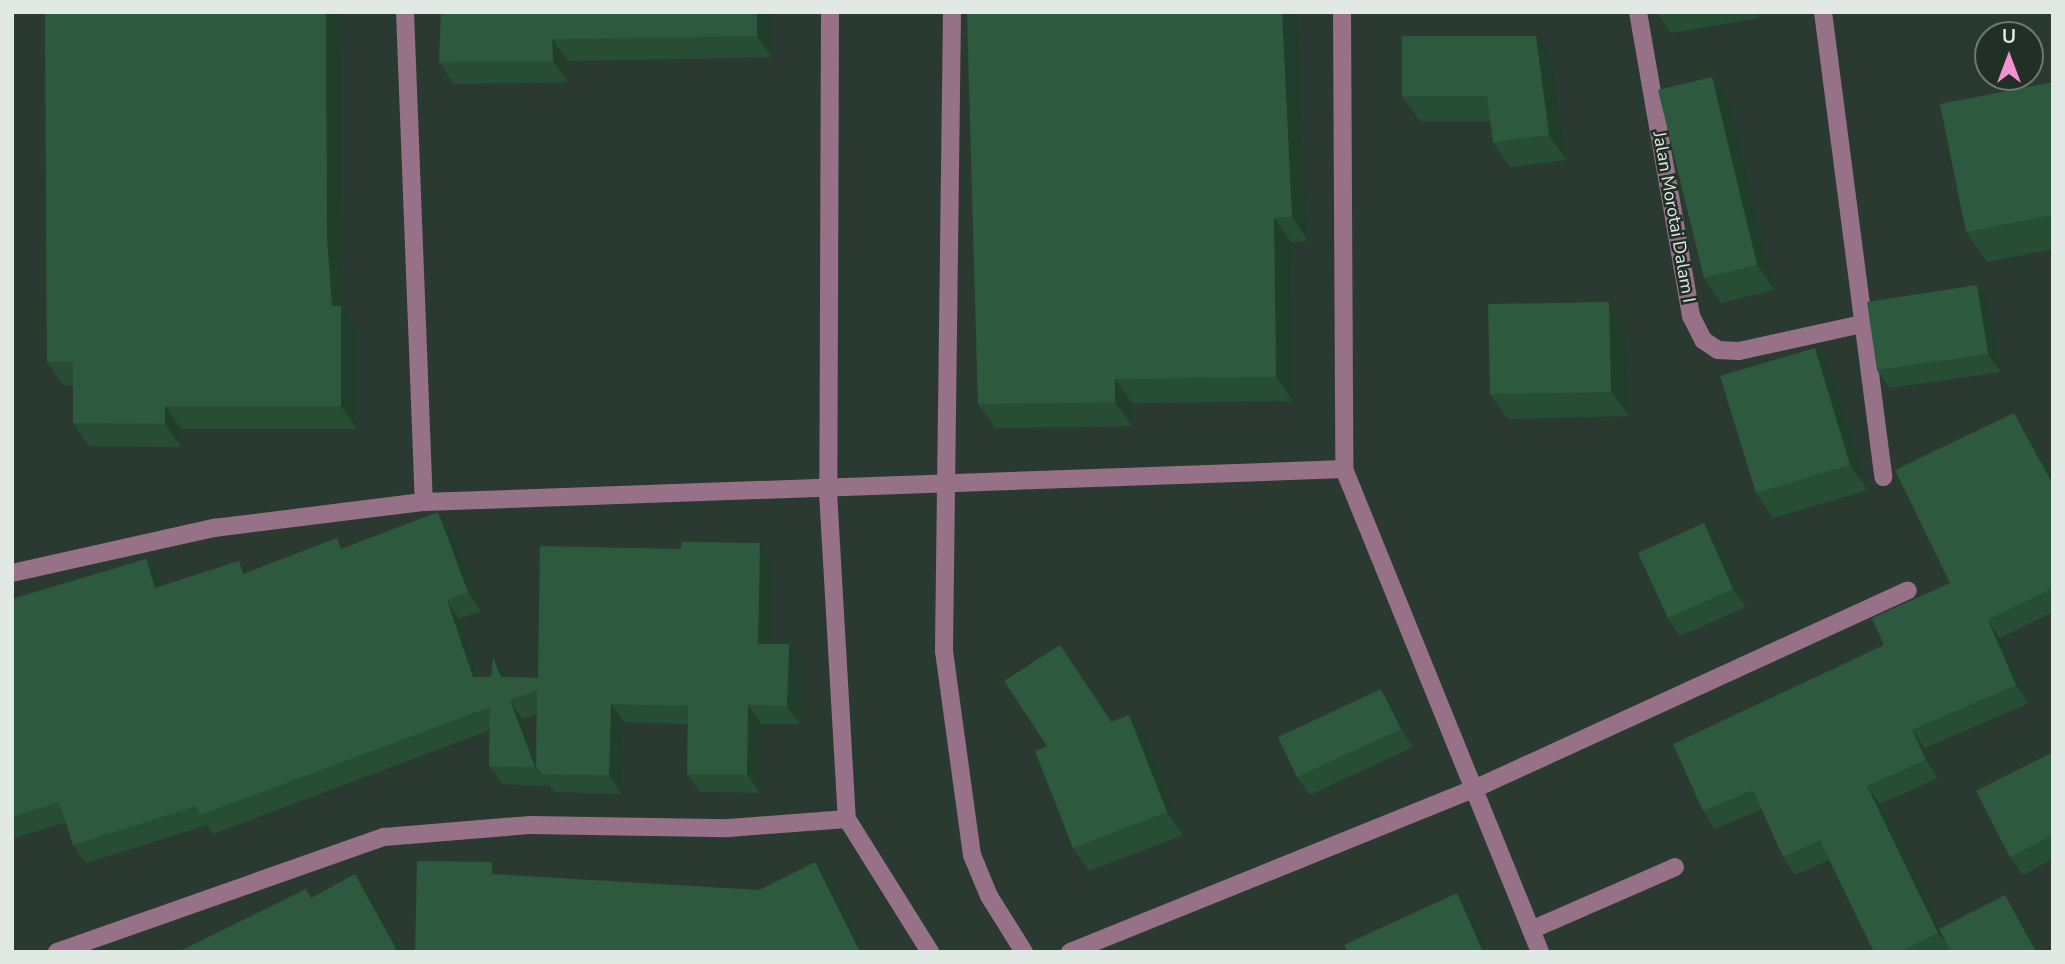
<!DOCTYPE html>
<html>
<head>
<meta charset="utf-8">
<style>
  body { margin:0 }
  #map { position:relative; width:2065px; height:964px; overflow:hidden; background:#2b3a30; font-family:"Nunito Sans",sans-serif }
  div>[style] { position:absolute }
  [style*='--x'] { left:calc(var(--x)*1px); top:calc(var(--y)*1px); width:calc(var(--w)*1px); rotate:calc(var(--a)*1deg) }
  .minor>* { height:18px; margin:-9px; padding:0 9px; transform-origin:9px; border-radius:9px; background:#967188 }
  .wall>* { inset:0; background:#274d35 }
  .shaded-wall>* { inset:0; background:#203e2b }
  .building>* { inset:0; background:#2d593e }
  span { translate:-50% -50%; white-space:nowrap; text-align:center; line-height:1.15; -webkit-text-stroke:5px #212f26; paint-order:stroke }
  .street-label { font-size:18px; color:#e0e9e3 }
  .frame { position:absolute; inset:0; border:14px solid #e0e9e3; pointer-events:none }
  .north { position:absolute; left:1974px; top:21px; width:70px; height:70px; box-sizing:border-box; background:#212f26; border:2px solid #6d7972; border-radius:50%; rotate:0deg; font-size:19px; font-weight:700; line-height:28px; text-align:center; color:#e0e9e3 }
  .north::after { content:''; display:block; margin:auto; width:24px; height:32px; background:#f591d2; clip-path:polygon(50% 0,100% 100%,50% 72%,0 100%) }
</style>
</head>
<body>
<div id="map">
  <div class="minor">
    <div style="--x:405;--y:12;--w:490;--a:87.8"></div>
    <div style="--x:830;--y:12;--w:480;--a:90.2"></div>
    <div style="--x:828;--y:492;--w:328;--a:86.7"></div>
    <div style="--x:847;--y:819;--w:157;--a:58"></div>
    <div style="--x:952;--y:12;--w:639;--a:90.72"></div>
    <div style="--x:944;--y:651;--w:206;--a:82.2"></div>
    <div style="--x:972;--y:855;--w:44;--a:67.5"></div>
    <div style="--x:989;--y:896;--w:66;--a:58"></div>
    <div style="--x:1342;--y:12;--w:457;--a:89.7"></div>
    <div style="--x:1344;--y:469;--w:521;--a:67.91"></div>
    <div style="--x:1638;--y:12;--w:309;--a:80.1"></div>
    <div style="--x:1691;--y:316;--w:27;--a:63"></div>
    <div style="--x:1703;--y:340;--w:18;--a:34"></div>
    <div style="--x:1718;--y:350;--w:21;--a:3"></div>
    <div style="--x:1739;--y:351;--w:126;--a:-12.4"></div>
    <div style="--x:1823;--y:12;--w:469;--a:82.6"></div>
    <div style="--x:12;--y:573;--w:207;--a:-12.6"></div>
    <div style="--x:214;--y:528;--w:212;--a:-7.1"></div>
    <div style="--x:424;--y:502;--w:921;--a:-2.05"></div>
    <div style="--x:1531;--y:930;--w:157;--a:-23.6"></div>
    <div style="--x:57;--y:952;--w:347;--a:-19.4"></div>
    <div style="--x:384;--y:837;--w:145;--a:-4.7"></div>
    <div style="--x:529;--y:825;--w:200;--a:0.9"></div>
    <div style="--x:729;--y:828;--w:118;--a:-4.4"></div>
    <div style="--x:1070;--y:952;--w:436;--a:-22"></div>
    <div style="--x:1474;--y:789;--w:477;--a:-24.6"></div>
  </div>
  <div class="wall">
    <div style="clip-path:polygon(45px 12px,342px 12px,343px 262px,346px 313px,357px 328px,357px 429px,181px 429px,181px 447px,89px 446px,73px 423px,73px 385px,63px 385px,47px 362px)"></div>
    <div style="clip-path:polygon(441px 12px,772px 12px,772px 57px,568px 61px,568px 82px,454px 84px,439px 62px)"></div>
    <div style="clip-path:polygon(967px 12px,1298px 12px,1308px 241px,1291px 242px,1293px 401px,1132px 403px,1132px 426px,995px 428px,978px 404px)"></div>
    <div style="clip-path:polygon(1658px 12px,1758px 12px,1759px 18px,1671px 33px,1659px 15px)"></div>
    <div style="clip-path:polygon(1553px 61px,1566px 160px,1510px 167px,1493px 142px,1490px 121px,1420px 121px,1402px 96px)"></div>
    <div style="clip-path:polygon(1712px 77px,1730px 102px,1775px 290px,1721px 303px,1704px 278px)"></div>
    <div style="clip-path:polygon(2053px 82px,2053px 249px,1987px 262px,1966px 232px)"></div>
    <div style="clip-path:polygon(1977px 285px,1989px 303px,2001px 372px,1890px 388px,1877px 370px)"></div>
    <div style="clip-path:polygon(1609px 302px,1626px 327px,1629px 416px,1508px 419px,1490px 394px)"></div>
    <div style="clip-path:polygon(1832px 373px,1868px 490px,1773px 518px,1756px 493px)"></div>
    <div style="clip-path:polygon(2026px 431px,2053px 480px,2053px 612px,2000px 638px,2029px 703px,1925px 748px,1938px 778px,1880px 804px,1940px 929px,2017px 913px,2039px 952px,1951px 952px,1951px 951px,1948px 952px,1874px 952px,1829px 860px,1795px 875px,1783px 857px,1762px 809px,1715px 829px,1703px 811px,1950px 583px)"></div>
    <div style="clip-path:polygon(evenodd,451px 531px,481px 611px,459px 619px,480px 677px,506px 675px,507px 677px,538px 678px,773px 562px,771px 644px,789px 644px,802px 663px,800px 724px,761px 724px,760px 793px,700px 792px,687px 774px,688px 724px,624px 722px,622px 794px,555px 792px,547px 783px,548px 786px,502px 784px,489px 766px,490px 730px,213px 834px,207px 825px,86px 863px,73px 845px,66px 822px,12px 839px,12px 599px,146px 559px,159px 577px,162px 586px,239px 561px,247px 572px,344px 548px,451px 531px,537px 714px,536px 755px,522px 719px,537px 714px)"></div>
    <div style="clip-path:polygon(1716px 541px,1746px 607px,1680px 636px,1668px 618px)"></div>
    <div style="clip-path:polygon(1060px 645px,1112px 722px,1129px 715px,1146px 738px,1183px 835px,1089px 871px,1073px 848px)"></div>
    <div style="clip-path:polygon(1394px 707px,1413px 747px,1310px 795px,1297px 777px)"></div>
    <div style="clip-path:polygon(2053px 752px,2053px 859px,2023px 875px,2010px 857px)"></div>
  </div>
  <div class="shaded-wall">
    <div style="clip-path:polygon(326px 12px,342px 12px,343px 262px,346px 313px,357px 328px,357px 429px,341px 406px,332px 306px,327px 239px)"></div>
    <div style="clip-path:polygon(757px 12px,772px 12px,772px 57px,757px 36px)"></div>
    <div style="clip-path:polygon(1282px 12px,1298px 12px,1308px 241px,1292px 217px)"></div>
    <div style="clip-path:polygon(1536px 36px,1553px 61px,1566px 160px,1549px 135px)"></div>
    <div style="clip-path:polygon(552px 39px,568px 61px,568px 82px,553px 61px)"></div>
    <div style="clip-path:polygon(1712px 77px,1730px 102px,1775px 290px,1757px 265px)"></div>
    <div style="clip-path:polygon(1274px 218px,1291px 242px,1293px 401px,1276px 377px)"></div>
    <div style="clip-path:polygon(1977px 285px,1989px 303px,2001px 372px,1988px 354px)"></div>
    <div style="clip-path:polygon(1609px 302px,1626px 327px,1629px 416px,1611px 392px)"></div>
    <div style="clip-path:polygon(1815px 348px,1832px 373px,1868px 490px,1850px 465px)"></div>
    <div style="clip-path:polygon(1115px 379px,1132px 403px,1132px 426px,1115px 402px)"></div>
    <div style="clip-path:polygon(165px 406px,181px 429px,181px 447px,165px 424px)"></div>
    <div style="clip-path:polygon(2014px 413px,2026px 431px,2053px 480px,2053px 485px)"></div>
    <div style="clip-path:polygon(438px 512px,451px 531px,481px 611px,468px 592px)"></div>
    <div style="clip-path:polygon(1704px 523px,1716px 541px,1746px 607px,1733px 589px)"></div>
    <div style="clip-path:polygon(760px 543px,773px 562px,771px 662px,758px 644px)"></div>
    <div style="clip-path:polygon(146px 559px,159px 577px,168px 606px,155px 588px)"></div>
    <div style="clip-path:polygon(239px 561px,252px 579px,243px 574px)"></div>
    <div style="clip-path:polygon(447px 600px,459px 619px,486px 695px,473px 677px)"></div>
    <div style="clip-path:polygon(1988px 620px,2000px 638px,2029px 703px,2016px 685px)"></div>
    <div style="clip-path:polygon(789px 644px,802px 663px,800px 724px,787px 706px)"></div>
    <div style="clip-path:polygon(493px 657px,506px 675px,514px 696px,501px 677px)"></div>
    <div style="clip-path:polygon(1381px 689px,1394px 707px,1413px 747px,1401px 729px)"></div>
    <div style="clip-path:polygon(510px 700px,522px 719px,543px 774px,536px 767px,548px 786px,535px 767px)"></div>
    <div style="clip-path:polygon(611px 704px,624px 722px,622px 794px,609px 775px)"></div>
    <div style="clip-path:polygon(748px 705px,761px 724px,760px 793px,747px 774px)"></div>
    <div style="clip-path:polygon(1129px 715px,1146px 738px,1183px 835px,1167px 812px)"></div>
    <div style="clip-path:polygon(1912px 730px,1925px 748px,1938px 778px,1926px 760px)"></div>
    <div style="clip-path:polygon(1867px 786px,1880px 804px,1951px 950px,1938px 933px)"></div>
    <div style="clip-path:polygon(492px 862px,506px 883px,492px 874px)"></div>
    <div style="clip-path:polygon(815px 862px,829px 882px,864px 952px,860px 952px)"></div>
    <div style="clip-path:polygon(355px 874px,369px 895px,401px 952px,398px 952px)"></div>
    <div style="clip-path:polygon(1457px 893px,1469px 911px,1488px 952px,1483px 952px)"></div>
    <div style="clip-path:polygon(2005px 895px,2017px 913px,2039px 952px,2036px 952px)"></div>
  </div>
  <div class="building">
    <div style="clip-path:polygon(45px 12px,326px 12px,327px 239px,332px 306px,341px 306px,341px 406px,165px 406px,165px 424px,73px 423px,73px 362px,47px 362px)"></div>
    <div style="clip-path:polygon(441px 12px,757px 12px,757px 36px,552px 39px,553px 61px,439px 62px)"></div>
    <div style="clip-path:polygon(967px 12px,1282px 12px,1292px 217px,1274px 218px,1276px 377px,1115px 379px,1115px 402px,978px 404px)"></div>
    <div style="clip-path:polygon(1658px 12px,1677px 12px,1659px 15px)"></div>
    <div style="clip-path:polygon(1402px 36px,1536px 36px,1549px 135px,1493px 142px,1487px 96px,1402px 96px)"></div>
    <div style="clip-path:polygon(1712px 77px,1757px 265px,1704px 278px,1658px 90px)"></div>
    <div style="clip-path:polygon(2053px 82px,2053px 215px,1966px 232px,1940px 104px)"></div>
    <div style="clip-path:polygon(1977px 285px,1988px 354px,1877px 370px,1867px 302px)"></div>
    <div style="clip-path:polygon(1609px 302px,1611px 392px,1490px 394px,1488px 304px)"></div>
    <div style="clip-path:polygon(1815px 348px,1850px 465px,1756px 493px,1720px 376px)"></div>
    <div style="clip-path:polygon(2014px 413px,2053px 485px,2053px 588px,1988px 620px,2016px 685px,1912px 730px,1926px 760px,1867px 786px,1938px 933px,1898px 952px,1874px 952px,1820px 840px,1783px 857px,1753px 790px,1703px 811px,1673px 744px,1884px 645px,1872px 618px,1950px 583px,1895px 470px)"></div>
    <div style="clip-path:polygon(438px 512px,468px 592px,447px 600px,473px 677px,491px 677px,493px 657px,501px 677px,538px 678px,540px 546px,681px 549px,682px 542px,760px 543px,758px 644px,789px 644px,787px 706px,748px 705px,747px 774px,687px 774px,688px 706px,611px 704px,609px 775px,542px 774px,536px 767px,537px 691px,510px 700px,535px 767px,489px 766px,490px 707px,200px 815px,197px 806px,73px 845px,59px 802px,12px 817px,12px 599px,146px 559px,155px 588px,239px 561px,243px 574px,337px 538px,341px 549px)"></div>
    <div style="clip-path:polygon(1704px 523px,1733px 589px,1668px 618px,1638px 553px)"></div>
    <div style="clip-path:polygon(1060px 645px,1111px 722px,1129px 715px,1167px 812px,1073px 848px,1035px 751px,1047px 746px,1004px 681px)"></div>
    <div style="clip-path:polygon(1381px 689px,1401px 729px,1297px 777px,1278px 737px)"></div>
    <div style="clip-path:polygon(2053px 752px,2053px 835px,2010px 857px,1976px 791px)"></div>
    <div style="clip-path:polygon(417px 861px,492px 862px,492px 874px,759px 890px,815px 862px,860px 952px,415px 952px)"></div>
    <div style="clip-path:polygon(355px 874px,398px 952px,178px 952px,306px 889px,311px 898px)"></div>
    <div style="clip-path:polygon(1457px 893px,1483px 952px,1347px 952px,1344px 945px)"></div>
    <div style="clip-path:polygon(2005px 895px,2036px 952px,1951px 952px,1939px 929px)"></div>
  </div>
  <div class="street-label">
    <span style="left:1674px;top:217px;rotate:80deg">Jalan Morotai Dalam I</span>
  </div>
  <div class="frame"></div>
  <div class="north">U</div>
</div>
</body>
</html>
